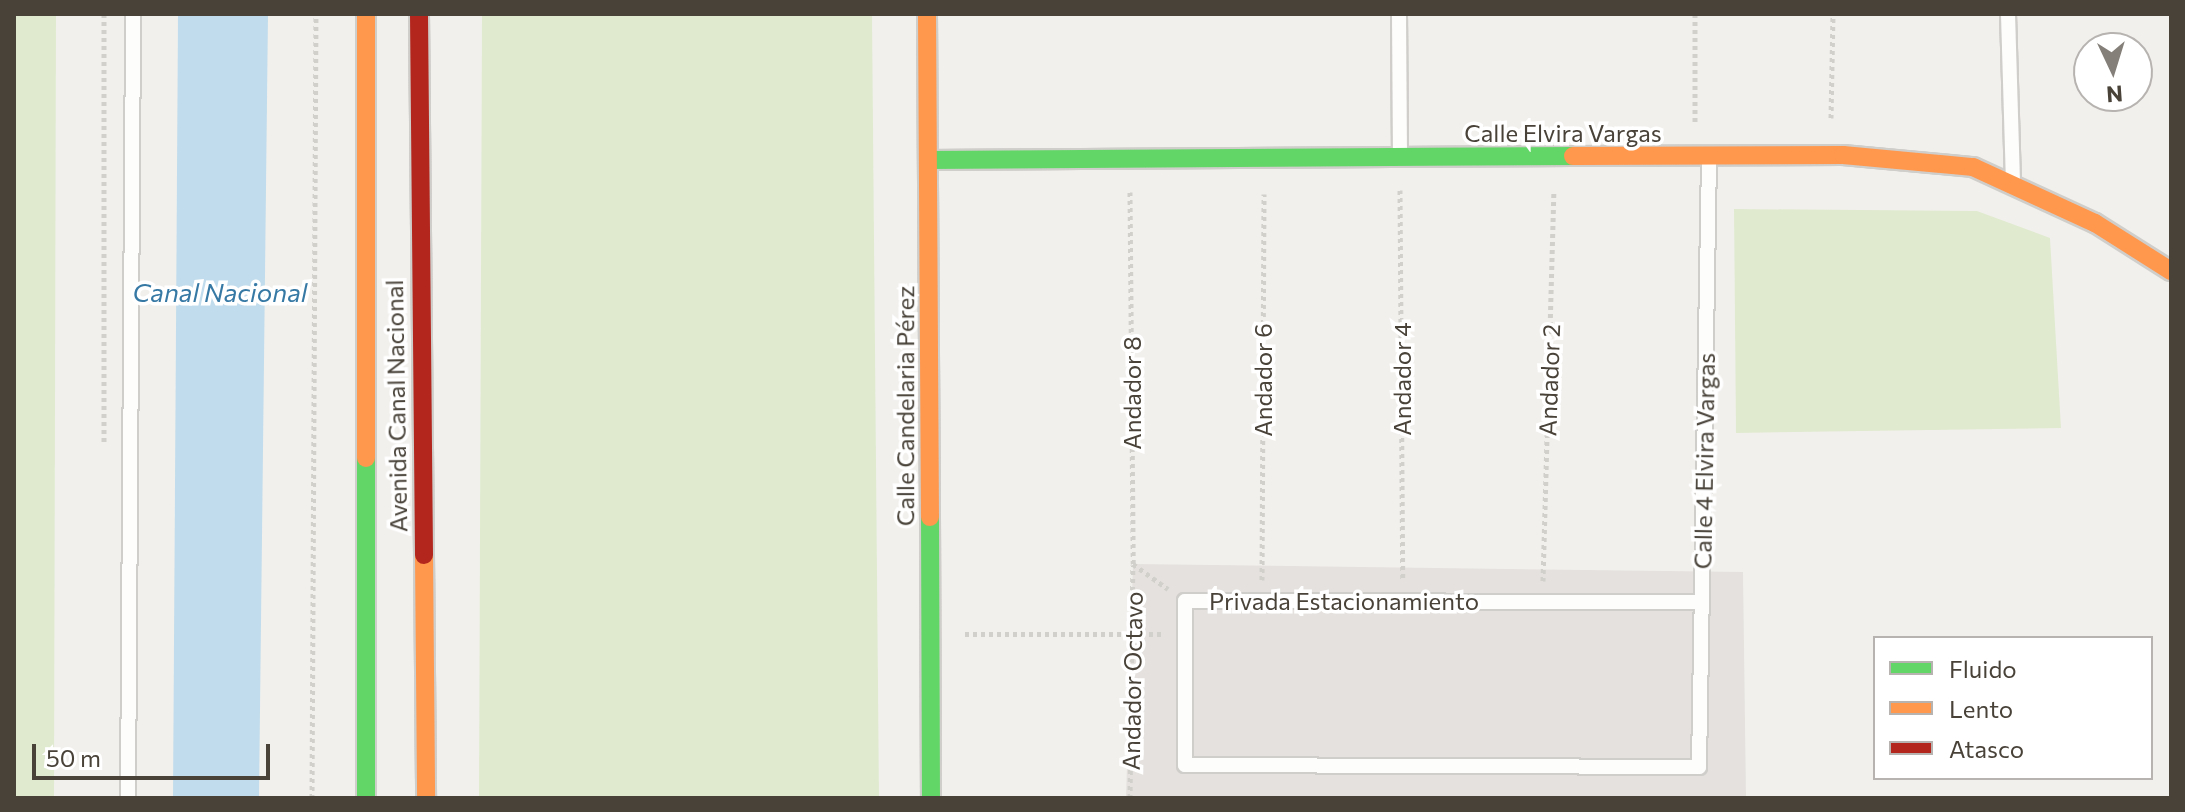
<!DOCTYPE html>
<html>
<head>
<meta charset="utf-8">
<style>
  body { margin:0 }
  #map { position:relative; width:2185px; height:812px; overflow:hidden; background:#f2f0ed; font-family:Commissioner,sans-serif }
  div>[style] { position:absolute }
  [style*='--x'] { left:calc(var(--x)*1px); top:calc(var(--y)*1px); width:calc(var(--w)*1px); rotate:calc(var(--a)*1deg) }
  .green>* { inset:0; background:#e0eacf }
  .parking>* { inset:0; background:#e4e1de }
  .water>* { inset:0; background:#c1dcec }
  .path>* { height:5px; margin-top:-2.5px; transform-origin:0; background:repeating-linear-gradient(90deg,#d2d0cb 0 4px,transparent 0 8px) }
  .roads { filter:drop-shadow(2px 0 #d0cecb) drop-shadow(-2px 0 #d0cecb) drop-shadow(0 2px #d0cecb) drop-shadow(0 -2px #d0cecb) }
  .lane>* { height:14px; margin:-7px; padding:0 7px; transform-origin:7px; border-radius:7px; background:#fdfdfc }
  .fast>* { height:18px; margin:-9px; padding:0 9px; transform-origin:9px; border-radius:9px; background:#63d668 }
  .slow>* { height:18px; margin:-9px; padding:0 9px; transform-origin:9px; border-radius:9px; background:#ff974d }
  .jam>* { height:18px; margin:-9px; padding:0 9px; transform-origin:9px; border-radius:9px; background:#b3261e }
  span { translate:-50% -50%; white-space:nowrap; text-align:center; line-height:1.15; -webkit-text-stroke:7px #fff; paint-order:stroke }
  .street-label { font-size:24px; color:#484239 }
  .water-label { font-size:26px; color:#3779a5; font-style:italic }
  .frame { position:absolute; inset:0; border:16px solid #484239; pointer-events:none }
  .legend { position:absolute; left:1873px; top:636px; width:280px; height:144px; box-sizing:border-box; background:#fff; border:2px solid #b6b3b0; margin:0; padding:10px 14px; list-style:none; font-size:24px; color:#484239 }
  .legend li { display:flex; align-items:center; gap:16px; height:40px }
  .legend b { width:40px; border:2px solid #b6b3b0 }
  .north { position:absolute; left:2073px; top:32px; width:80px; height:80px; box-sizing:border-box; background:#fff; border:2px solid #b6b3b0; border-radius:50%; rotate:176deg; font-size:22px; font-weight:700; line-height:32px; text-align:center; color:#484239 }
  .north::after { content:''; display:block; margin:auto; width:28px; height:36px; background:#847f78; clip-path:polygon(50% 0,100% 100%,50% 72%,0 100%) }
  .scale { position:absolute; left:32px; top:744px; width:238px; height:36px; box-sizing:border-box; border:4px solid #484239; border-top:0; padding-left:10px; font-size:24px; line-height:28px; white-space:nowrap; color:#484239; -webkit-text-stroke:6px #fff; paint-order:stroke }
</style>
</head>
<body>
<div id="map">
  <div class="green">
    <div style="clip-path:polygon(14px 14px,56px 14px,54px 798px,14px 798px)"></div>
    <div style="clip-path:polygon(482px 14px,872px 14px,879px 798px,479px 798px)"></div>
    <div style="clip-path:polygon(1734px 209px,1977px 211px,2050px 238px,2061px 428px,1736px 433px)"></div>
  </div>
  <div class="parking">
    <div style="clip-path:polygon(1133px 564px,1743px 572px,1746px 798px,1126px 798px)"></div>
  </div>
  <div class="water">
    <div style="clip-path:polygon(178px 14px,268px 14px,259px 798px,173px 798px)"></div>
  </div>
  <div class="path">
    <div style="--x:104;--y:14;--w:431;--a:90"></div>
    <div style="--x:1695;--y:14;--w:109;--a:90"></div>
    <div style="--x:1831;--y:118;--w:104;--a:-88.9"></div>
    <div style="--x:1400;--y:190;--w:390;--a:89.6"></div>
    <div style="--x:1130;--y:192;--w:372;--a:89.5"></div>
    <div style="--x:1133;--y:564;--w:43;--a:35.5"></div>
    <div style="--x:1262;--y:580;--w:386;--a:-89.7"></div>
    <div style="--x:1543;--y:581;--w:390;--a:-88.4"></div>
    <div style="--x:965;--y:634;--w:198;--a:0"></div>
    <div style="--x:312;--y:798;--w:784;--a:-89.71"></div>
    <div style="--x:1130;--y:798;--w:233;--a:-89.3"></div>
  </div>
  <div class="roads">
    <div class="lane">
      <div style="--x:1399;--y:14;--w:139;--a:89.6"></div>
      <div style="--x:2008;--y:14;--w:167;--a:88.3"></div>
      <div style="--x:1701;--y:602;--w:516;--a:-179.89"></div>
      <div style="--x:1185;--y:601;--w:164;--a:90"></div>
      <div style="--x:1185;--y:765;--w:514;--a:0.22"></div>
      <div style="--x:1699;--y:767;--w:609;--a:-89.06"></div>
      <div style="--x:128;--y:798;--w:784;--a:-89.63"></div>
    </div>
    <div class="fast">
      <div style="--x:928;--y:160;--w:645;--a:-0.36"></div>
      <div style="--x:366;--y:458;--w:340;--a:90"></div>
      <div style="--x:930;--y:517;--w:281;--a:89.8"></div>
    </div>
    <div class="slow">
      <div style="--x:366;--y:14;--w:444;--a:90"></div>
      <div style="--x:927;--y:14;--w:503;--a:89.66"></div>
      <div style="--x:1573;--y:156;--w:270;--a:-0.2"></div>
      <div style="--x:1843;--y:155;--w:131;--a:5.3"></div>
      <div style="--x:1973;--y:167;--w:134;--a:24.7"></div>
      <div style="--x:2095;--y:223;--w:90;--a:32.3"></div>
      <div style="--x:424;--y:555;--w:243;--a:89.5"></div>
    </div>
    <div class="jam">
      <div style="--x:419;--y:14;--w:541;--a:89.47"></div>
    </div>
  </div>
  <div class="street-label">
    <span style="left:1563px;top:133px">Calle Elvira Vargas</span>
    <span style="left:1402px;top:379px;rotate:-90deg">Andador 4</span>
    <span style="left:1263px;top:380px;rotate:-90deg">Andador 6</span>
    <span style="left:1549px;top:380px;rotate:-88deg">Andador 2</span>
    <span style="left:1132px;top:393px;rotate:-90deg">Andador 8</span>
    <span style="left:396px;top:406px;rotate:-91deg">Avenida Canal Nacional</span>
    <span style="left:905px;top:406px;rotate:-90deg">Calle Candelaria Pérez</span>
    <span style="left:1704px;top:461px;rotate:-89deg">Calle 4 Elvira Vargas</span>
    <span style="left:1344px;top:601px">Privada Estacionamiento</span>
    <span style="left:1132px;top:681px;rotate:-89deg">Andador Octavo</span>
  </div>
  <div class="water-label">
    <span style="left:220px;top:292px">Canal Nacional</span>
  </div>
  <div class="frame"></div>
  <ul class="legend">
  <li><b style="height:10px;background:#63d668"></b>Fluido</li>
  <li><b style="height:10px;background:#ff974d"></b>Lento</li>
  <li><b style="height:10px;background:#b3261e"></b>Atasco</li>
  </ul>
  <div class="north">N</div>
  <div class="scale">50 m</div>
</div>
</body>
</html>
